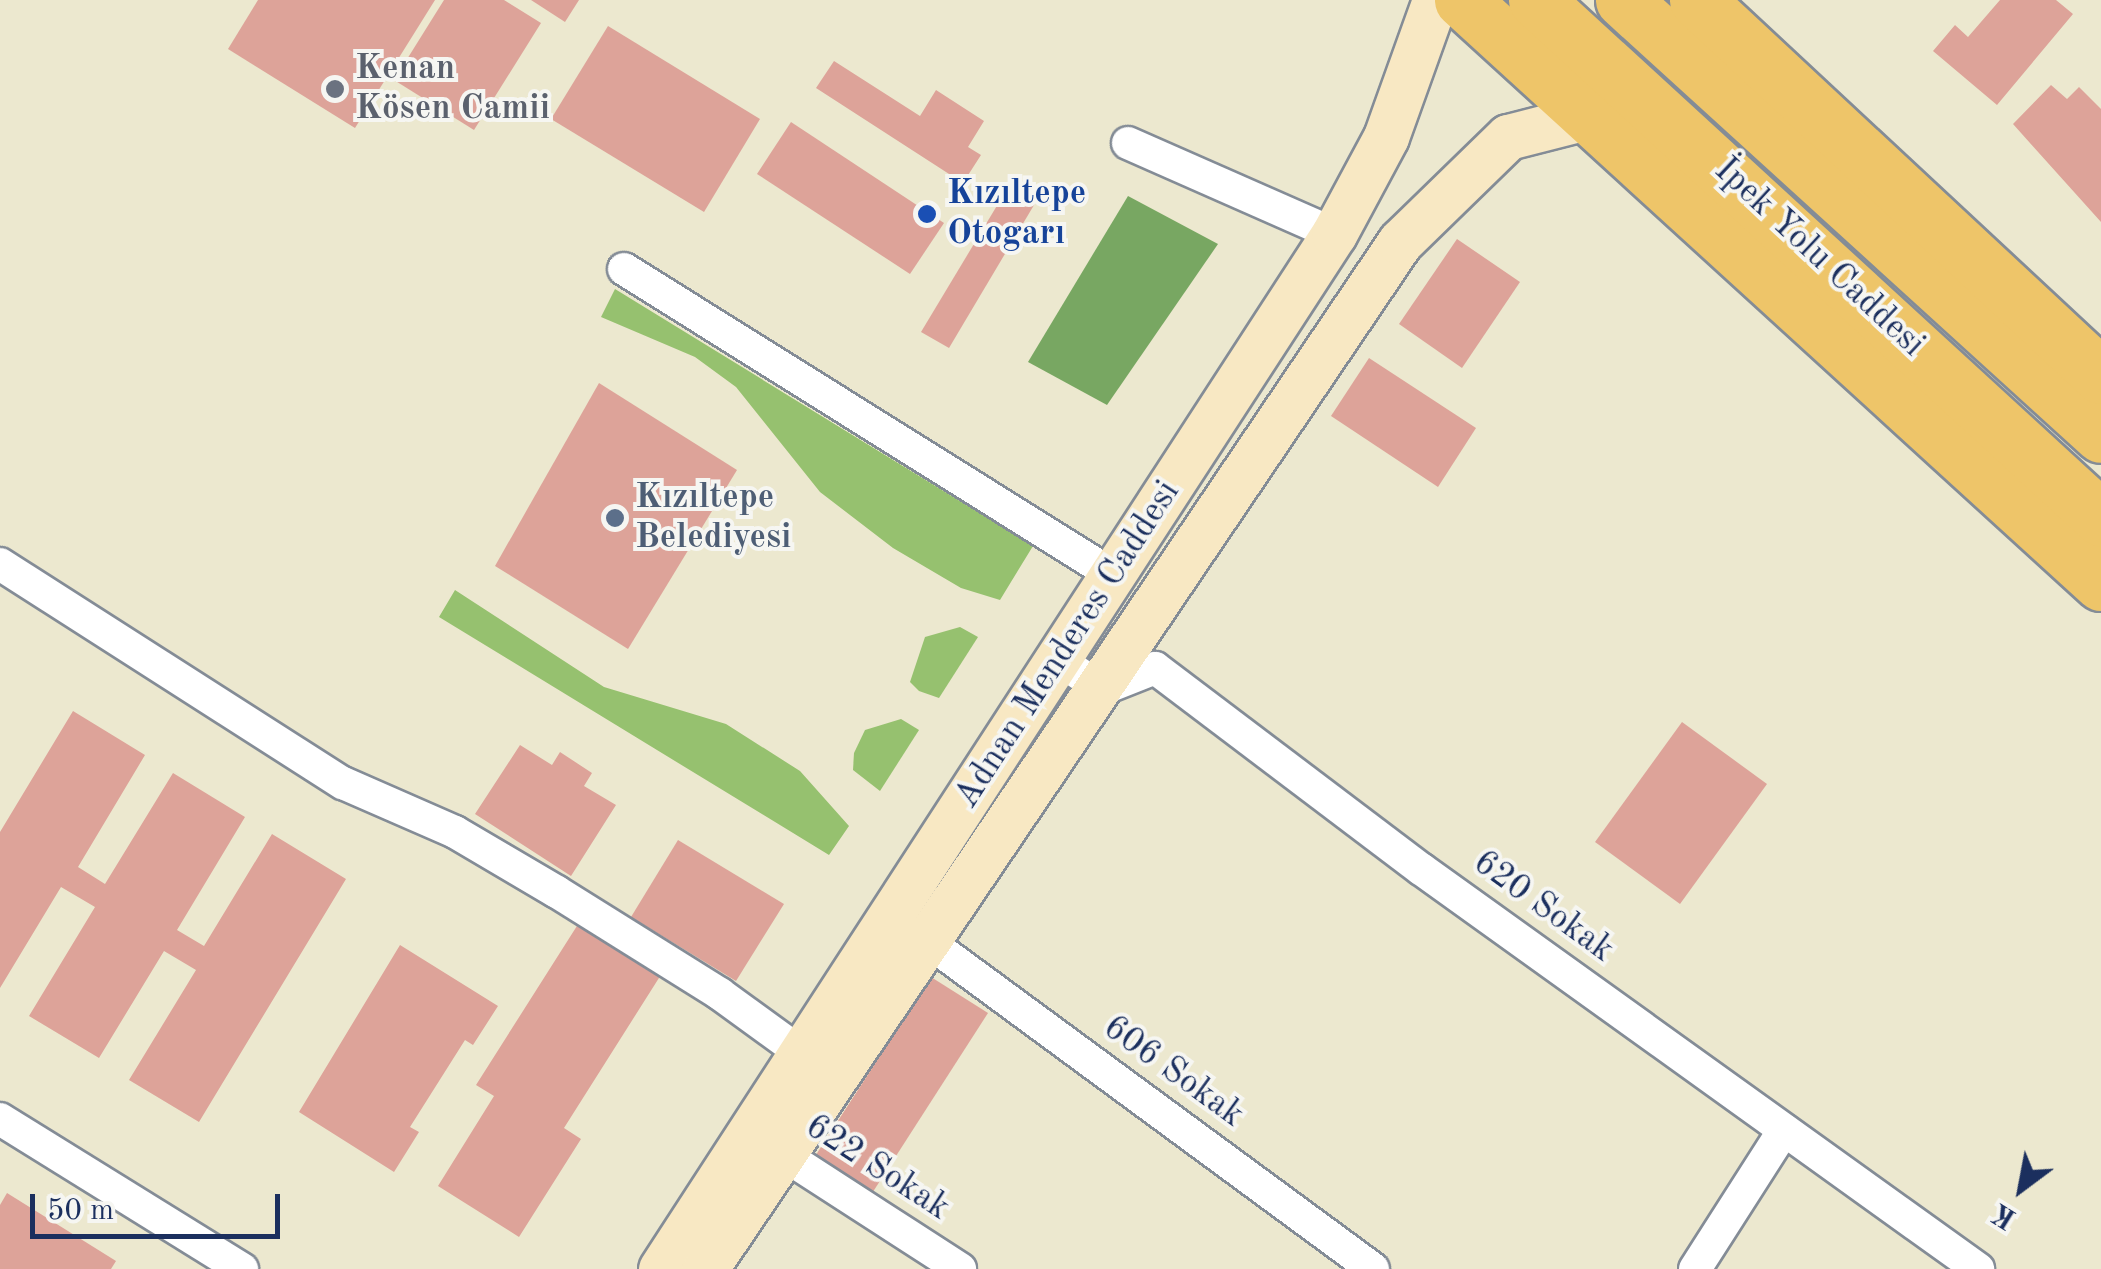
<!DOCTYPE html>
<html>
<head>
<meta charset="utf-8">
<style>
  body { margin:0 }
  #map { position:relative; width:2101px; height:1269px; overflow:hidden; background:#ece8cf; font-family:"Old Standard TT",serif }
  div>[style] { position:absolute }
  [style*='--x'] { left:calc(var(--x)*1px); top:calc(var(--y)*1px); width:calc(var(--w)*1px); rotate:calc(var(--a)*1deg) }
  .green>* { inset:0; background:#96c16f }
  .forest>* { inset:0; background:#78a762 }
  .building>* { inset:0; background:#dda399 }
  .roads { filter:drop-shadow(2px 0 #848c96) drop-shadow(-2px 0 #848c96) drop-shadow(0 2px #848c96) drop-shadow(0 -2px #848c96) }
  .street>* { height:32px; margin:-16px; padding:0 16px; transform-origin:16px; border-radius:16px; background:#fff }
  .secondary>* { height:45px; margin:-22.5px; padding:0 22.5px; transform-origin:22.5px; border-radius:22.5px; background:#f8e8c3 }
  .highway>* { height:55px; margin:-27.5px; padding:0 27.5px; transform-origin:27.5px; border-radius:27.5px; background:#eec569 }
  .dots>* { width:28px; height:28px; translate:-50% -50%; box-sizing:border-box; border:5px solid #f6f6f2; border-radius:50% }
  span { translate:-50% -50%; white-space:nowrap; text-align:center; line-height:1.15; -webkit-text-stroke:8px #f6f6f2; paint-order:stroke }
  .worship-label { font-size:35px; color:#5b616d; font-weight:700 }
  .left { translate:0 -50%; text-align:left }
  .transit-label { font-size:35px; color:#164399; font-weight:700 }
  .street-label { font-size:35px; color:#1b2f5e }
  .service-label { font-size:35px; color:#4e5e75; font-weight:700 }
  .north { position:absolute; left:1971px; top:1139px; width:100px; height:100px; -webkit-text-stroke:8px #f6f6f2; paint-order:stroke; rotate:212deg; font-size:28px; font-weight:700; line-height:40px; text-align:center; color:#1b2f5e }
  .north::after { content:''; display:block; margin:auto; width:35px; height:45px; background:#1b2f5e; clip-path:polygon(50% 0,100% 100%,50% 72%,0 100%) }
  .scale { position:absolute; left:30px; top:1194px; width:250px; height:45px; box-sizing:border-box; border:5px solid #1b2f5e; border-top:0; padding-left:12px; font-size:30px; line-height:35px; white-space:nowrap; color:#1b2f5e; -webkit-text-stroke:8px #f6f6f2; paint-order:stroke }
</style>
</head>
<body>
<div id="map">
  <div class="green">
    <div style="clip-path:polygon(615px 289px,1033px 546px,1000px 600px,961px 588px,893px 548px,820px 492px,736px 387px,695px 357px,601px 317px)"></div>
    <div style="clip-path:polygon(455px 590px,604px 687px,726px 724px,800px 771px,849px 826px,829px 855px,439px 617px)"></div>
    <div style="clip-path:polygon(960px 627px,978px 637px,939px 698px,919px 691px,910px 682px,925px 637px)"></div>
    <div style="clip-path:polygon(901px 719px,919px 730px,880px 791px,853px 770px,854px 753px,865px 730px)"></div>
  </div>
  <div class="forest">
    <div style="clip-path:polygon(1128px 196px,1218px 244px,1107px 405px,1028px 362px)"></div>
  </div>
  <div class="building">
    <div style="clip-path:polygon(258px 0,435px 0,355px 128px,228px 49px)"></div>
    <div style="clip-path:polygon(444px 0,504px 0,541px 23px,474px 130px,394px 80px)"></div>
    <div style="clip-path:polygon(531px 0,579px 0,565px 22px)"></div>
    <div style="clip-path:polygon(2000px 0,2056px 0,2073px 14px,1997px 105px,1933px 51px,1955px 25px,1968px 37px)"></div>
    <div style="clip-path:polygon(608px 26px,760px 119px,704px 212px,551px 119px)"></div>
    <div style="clip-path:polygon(834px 61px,920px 116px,936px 90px,984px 121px,968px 147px,981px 155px,963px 183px,816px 88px)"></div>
    <div style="clip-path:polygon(2051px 85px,2067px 99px,2079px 87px,2101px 109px,2101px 222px,2013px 124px)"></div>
    <div style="clip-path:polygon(791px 122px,944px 223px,910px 274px,757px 174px)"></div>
    <div style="clip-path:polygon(1013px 179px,1040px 195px,949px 348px,921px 332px)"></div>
    <div style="clip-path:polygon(1457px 239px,1520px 282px,1462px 368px,1399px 324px)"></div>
    <div style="clip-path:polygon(1369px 358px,1476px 428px,1438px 487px,1331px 416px)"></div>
    <div style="clip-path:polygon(599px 383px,737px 470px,628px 649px,495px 566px)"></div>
    <div style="clip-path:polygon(73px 711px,145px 755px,78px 867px,105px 884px,173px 773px,245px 817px,177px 930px,204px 946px,272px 834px,346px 879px,199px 1122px,129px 1080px,196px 970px,164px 951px,99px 1058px,29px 1016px,95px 907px,61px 887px,0 988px,0 832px)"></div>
    <div style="clip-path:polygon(1682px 722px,1767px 784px,1680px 904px,1595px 842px)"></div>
    <div style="clip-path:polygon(520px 745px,552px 765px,560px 752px,592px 773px,584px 786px,616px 805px,571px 876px,475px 814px)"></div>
    <div style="clip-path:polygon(678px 840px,784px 904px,736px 981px,631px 917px)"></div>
    <div style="clip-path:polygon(582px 918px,664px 970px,564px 1128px,581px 1139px,519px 1237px,438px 1186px,494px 1096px,476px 1085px)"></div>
    <div style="clip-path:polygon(400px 945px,498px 1006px,473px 1045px,465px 1040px,410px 1127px,419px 1132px,394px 1172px,299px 1112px)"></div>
    <div style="clip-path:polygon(931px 977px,988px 1013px,869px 1198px,812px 1161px)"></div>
    <div style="clip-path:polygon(7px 1193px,116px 1261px,111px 1269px,0 1269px,0 1205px)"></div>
  </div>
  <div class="roads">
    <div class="street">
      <div style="--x:1128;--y:143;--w:225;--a:23.8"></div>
      <div style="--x:624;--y:269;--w:577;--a:32.04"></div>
      <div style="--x:0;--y:564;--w:407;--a:32.6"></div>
      <div style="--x:343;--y:783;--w:122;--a:23.6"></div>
      <div style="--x:455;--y:832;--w:118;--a:30.5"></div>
      <div style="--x:557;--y:892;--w:192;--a:32"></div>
      <div style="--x:720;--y:994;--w:122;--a:36"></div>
      <div style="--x:1059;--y:660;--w:52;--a:34"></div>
      <div style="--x:1102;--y:689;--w:57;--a:-21.6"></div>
      <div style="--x:1155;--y:668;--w:333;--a:37.1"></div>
      <div style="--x:1421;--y:869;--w:686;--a:35.68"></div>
      <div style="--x:926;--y:940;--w:555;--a:36.35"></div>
      <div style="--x:0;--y:1119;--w:285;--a:31.8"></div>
      <div style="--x:767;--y:1144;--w:230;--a:32.9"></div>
      <div style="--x:1695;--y:1269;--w:165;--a:-57.4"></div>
    </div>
    <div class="secondary">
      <div style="--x:661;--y:1269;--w:1235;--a:-56.97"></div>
      <div style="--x:1334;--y:234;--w:110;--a:-61.8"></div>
      <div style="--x:1386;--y:137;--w:145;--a:-70.3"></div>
      <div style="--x:705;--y:1269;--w:1240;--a:-55.91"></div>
      <div style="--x:1400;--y:242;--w:151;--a:-44.2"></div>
      <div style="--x:1508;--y:137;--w:85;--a:-14.4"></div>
    </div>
    <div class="highway">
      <div style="--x:1462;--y:0;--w:865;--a:42.38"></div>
      <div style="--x:1536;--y:0;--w:767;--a:42.52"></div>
      <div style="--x:1623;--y:0;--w:646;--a:42.3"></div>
      <div style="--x:1697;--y:0;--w:552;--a:42.94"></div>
    </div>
  </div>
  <div class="dots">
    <div style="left:335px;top:89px;background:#6b7280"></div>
    <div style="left:927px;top:214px;background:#1a4fb4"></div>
    <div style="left:615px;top:518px;background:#5c6f8a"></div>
  </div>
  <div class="worship-label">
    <span class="left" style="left:355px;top:89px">Kenan<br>Kösen Camii</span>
  </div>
  <div class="transit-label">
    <span class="left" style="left:947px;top:214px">Kızıltepe<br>Otogarı</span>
  </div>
  <div class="street-label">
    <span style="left:1819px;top:258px;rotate:43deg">İpek Yolu Caddesi</span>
    <span style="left:1068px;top:645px;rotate:-57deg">Adnan Menderes Caddesi</span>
    <span style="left:1543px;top:907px;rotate:36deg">620 Sokak</span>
    <span style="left:1173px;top:1072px;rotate:36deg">606 Sokak</span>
    <span style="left:877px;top:1168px;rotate:33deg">622 Sokak</span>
  </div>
  <div class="service-label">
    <span class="left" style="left:635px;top:518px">Kızıltepe<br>Belediyesi</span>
  </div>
  <div class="north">K</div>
  <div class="scale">50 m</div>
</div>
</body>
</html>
